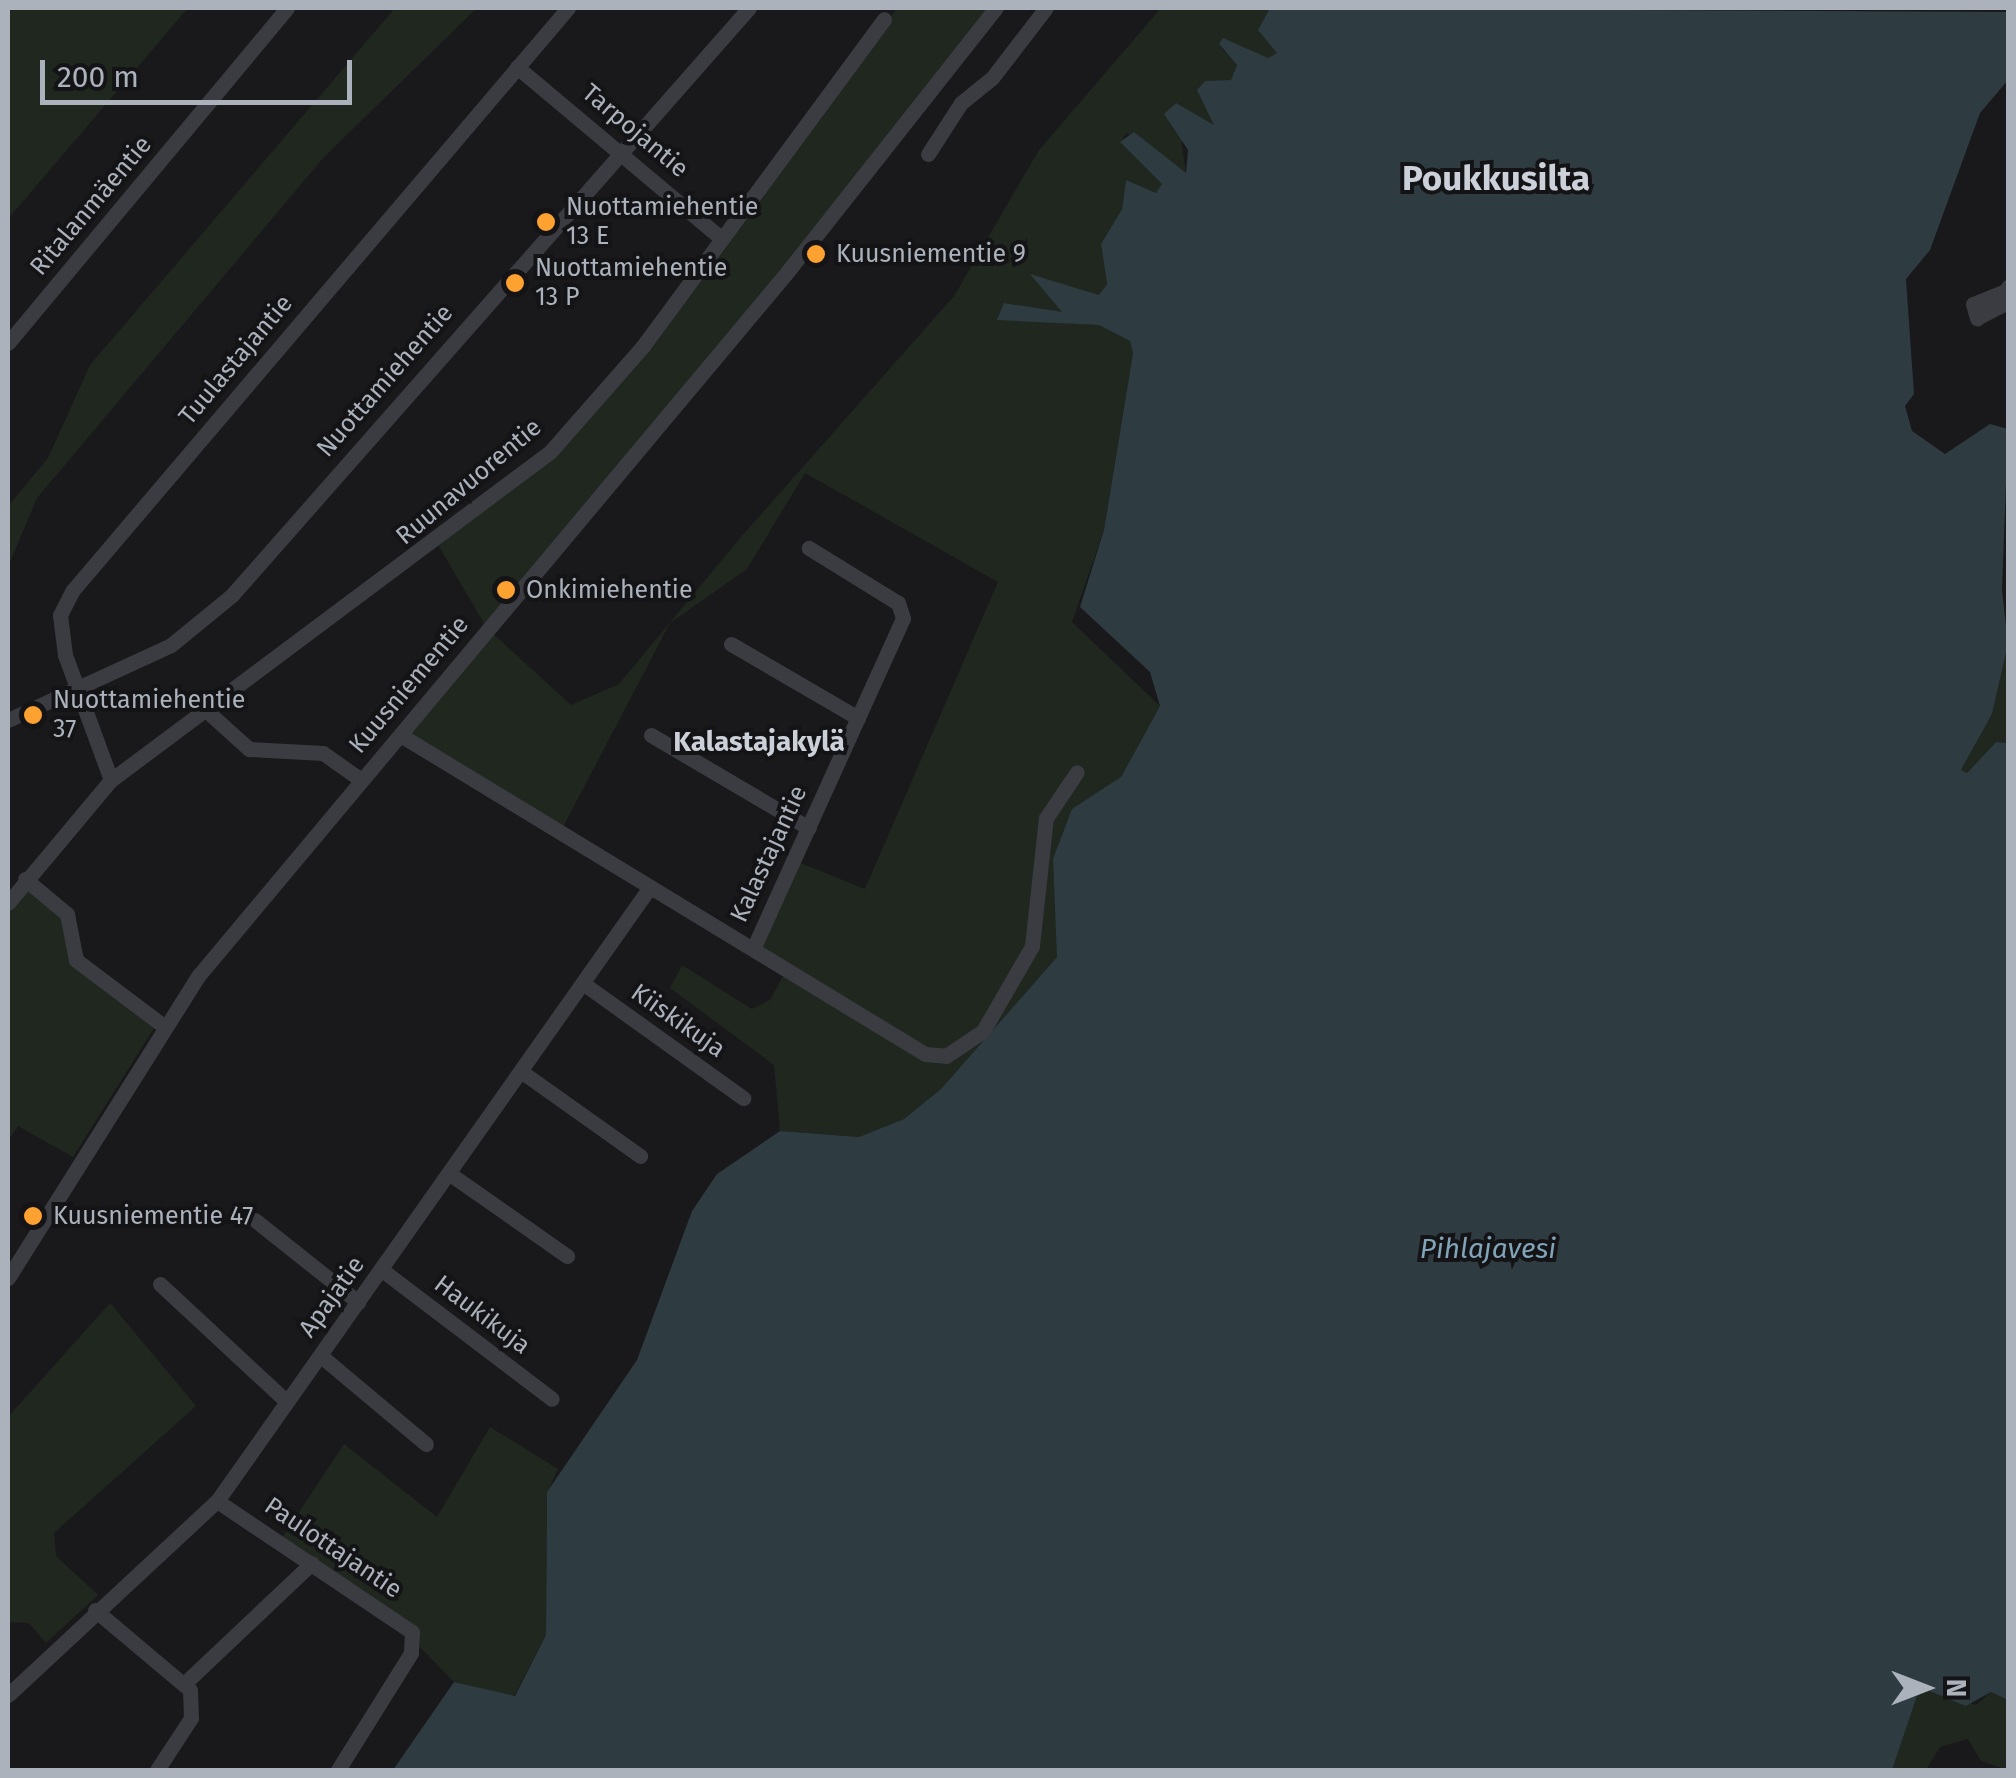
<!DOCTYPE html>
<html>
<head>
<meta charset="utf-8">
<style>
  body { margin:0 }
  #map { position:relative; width:2016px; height:1778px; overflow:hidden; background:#19191c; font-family:"Fira Sans",sans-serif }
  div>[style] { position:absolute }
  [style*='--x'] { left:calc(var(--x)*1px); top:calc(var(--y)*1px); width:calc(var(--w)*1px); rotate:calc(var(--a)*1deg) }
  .green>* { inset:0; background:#1f271f }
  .water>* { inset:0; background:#2e3b41 }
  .minor>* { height:15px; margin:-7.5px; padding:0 7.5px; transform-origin:7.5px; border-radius:7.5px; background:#3a3c41 }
  .dots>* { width:28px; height:28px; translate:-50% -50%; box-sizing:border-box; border:5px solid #141417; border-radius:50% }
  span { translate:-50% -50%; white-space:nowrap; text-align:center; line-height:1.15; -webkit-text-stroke:8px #141417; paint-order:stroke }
  .street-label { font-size:25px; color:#abb2bc }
  .poi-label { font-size:25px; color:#abb2bc }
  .left { translate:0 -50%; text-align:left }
  .neighbourhood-label { font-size:28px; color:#ccd0d8; font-weight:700 }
  .water-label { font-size:28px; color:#80a4b8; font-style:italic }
  .district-label { font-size:35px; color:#ccd0d8; font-weight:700 }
  .frame { position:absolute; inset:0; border:10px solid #abb2bc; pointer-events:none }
  .north { position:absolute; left:1876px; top:1638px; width:100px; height:100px; -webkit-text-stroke:8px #141417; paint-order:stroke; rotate:90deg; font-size:28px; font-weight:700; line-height:40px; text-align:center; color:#abb2bc }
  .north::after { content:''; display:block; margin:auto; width:35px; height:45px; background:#abb2bc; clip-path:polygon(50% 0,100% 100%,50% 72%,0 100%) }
  .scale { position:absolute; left:40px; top:60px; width:312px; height:45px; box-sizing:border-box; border:5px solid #abb2bc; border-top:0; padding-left:12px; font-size:30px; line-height:35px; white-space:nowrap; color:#abb2bc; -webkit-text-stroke:8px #141417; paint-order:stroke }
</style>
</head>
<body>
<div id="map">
  <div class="green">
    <div style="clip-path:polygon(8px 8px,188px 8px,8px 219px)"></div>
    <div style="clip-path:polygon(395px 8px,477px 8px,324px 157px,37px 498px,8px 567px,8px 506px,48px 458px,90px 365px)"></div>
    <div style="clip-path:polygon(897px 8px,996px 8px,489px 630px,571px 705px,619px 684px,741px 537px,954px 296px,1039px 150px,1161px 8px,1270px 8px,1277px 53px,1269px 58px,1219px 45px,1237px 65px,1231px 81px,1205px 81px,1214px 125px,1176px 104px,1186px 174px,1126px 133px,1121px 142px,1163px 184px,1157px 194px,1126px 180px,1122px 209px,1101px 244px,1107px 285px,1099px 295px,1032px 275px,1063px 313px,1005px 303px,998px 319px,1099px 325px,1131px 341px,1133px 353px,1104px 530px,1072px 622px,1160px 706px,1121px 777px,1053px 859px,1058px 956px,941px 1089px,904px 1119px,859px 1137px,780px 1131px,774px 1065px,670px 988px,682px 965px,752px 1009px,770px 1000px,787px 969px,753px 949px,793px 860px,865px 889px,998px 582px,805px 473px,747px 569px,670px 623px,562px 829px,402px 736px,488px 630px,437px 543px,550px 452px,643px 346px)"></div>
    <div style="clip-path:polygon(2008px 644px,2008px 743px,1996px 742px,1966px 774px,1961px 770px,1992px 714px)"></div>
    <div style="clip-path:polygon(25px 879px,67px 914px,76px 960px,156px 1025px,73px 1157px,18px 1126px,8px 1141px,8px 903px)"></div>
    <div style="clip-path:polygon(110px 1303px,196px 1406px,54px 1533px,56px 1556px,98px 1595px,46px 1643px,29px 1623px,8px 1622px,8px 1417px)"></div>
    <div style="clip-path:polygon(490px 1427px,558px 1469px,547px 1493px,546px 1635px,514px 1696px,454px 1682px,415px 1642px,280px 1541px,344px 1444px,437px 1517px)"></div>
    <div style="clip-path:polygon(1927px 1690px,1976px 1705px,1991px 1692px,2008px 1700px,2008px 1770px,1981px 1761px,1968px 1739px,1940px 1747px,1926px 1770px,1892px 1770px,1917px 1696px)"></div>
  </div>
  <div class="water">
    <div style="clip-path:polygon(1270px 8px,2008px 12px,2008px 80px,1980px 113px,1930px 250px,1906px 279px,1914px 394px,1905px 406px,1912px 431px,1945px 454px,1990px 424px,2008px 429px,2002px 590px,2008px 644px,1992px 714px,1961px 770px,1967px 773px,1996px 742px,2008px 743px,2008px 1700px,1991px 1692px,1966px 1706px,1927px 1690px,1917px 1696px,1892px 1770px,393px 1770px,454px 1682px,515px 1696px,546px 1635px,547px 1492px,637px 1360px,692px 1211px,717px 1174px,780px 1131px,859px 1137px,904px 1119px,941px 1089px,1057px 957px,1053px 859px,1072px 809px,1121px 777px,1160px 706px,1150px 672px,1080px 607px,1104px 530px,1133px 353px,1130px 341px,1099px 325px,997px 320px,1004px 303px,1062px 312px,1030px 274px,1099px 295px,1107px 284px,1101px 244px,1122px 209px,1126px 180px,1156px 193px,1162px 184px,1120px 142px,1134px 132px,1186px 173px,1188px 150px,1164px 114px,1176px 103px,1214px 125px,1197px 90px,1205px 81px,1231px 80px,1237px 65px,1219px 44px,1223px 38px,1268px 58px,1277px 53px,1258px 30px)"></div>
  </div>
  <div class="minor">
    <div style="--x:517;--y:67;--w:261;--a:40"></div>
    <div style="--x:928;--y:154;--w:61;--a:-57.1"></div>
    <div style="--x:961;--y:103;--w:40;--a:-39"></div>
    <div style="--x:992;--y:78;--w:88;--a:-52.4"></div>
    <div style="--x:2003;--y:292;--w:32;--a:158"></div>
    <div style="--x:1973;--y:304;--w:15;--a:74"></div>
    <div style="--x:1977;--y:318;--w:26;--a:-28"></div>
    <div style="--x:2000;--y:306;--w:21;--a:-67"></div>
    <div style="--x:8;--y:343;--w:436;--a:-50.2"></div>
    <div style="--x:731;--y:644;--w:147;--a:30.2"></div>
    <div style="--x:209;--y:713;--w:54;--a:42"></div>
    <div style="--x:249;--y:749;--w:74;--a:3.1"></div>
    <div style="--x:323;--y:753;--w:47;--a:35.4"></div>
    <div style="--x:8;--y:720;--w:179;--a:-24.7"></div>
    <div style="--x:171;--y:645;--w:79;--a:-39.3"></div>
    <div style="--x:232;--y:595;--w:782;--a:-48.63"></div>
    <div style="--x:651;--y:735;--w:183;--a:30.5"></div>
    <div style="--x:402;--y:736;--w:612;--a:31.3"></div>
    <div style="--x:925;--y:1054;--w:21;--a:5"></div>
    <div style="--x:946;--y:1056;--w:45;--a:-34"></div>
    <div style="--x:983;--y:1031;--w:98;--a:-60"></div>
    <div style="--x:1032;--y:946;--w:129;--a:-83.8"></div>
    <div style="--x:1046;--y:818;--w:55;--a:-56"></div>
    <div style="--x:111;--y:780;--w:133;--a:-110.2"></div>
    <div style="--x:65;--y:655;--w:40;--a:-97.1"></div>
    <div style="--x:60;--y:615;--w:28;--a:-63"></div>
    <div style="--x:73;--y:590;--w:764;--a:-49.62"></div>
    <div style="--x:25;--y:879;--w:55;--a:39.8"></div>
    <div style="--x:67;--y:914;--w:47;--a:78.9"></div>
    <div style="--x:76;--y:960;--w:106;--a:37"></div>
    <div style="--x:8;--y:903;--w:160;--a:-50.1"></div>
    <div style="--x:111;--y:780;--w:548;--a:-36.77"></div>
    <div style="--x:550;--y:452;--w:141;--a:-48.7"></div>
    <div style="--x:643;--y:346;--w:406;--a:-53.6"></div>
    <div style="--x:753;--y:949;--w:363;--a:-65.6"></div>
    <div style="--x:903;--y:618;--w:16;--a:-108"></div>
    <div style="--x:898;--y:603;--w:105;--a:-148.3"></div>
    <div style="--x:584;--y:984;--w:196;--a:35.6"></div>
    <div style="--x:522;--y:1072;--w:145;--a:35.4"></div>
    <div style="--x:450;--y:1174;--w:143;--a:35"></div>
    <div style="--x:255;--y:1220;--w:132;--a:38.5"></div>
    <div style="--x:382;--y:1270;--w:213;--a:37.2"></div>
    <div style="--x:8;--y:1278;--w:358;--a:-57.8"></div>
    <div style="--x:199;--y:975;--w:918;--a:-50.08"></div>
    <div style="--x:788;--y:271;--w:335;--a:-51.7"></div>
    <div style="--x:160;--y:1284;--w:172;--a:42.9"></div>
    <div style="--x:321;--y:1356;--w:137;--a:40"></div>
    <div style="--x:217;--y:1501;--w:235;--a:33.9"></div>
    <div style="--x:412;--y:1632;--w:21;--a:93"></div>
    <div style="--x:411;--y:1653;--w:138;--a:122"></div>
    <div style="--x:95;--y:1610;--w:124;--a:40.1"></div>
    <div style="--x:190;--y:1690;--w:28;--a:88"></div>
    <div style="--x:191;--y:1718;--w:62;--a:123.2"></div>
    <div style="--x:186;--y:1682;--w:173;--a:-43.4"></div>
    <div style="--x:8;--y:1695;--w:285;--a:-42.9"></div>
    <div style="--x:217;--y:1501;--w:751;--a:-54.81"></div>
  </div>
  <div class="dots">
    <div style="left:546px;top:222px;background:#fda230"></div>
    <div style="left:816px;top:254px;background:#fda230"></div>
    <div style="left:515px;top:283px;background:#fda230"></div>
    <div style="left:506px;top:590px;background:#fda230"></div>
    <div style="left:33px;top:715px;background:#fda230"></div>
    <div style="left:33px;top:1216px;background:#fda230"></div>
  </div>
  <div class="street-label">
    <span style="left:635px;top:131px;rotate:40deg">Tarpojantie</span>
    <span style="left:91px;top:206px;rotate:-50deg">Ritalanmäentie</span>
    <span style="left:236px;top:360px;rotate:-50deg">Tuulastajantie</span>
    <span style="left:385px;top:381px;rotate:-49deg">Nuottamiehentie</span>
    <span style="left:469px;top:482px;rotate:-40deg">Ruunavuorentie</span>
    <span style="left:409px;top:685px;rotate:-50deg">Kuusniementie</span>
    <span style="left:769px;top:854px;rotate:-65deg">Kalastajantie</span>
    <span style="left:678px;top:1021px;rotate:35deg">Kiiskikuja</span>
    <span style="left:332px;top:1297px;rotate:-54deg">Apajatie</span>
    <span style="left:482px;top:1315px;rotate:37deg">Haukikuja</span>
    <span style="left:333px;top:1548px;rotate:34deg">Paulottajantie</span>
  </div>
  <div class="poi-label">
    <span class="left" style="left:566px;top:222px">Nuottamiehentie<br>13 E</span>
    <span class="left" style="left:836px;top:254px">Kuusniementie 9</span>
    <span class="left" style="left:535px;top:283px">Nuottamiehentie<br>13 P</span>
    <span class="left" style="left:526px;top:590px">Onkimiehentie</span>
    <span class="left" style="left:53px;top:715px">Nuottamiehentie<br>37</span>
    <span class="left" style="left:53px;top:1216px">Kuusniementie 47</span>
  </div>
  <div class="neighbourhood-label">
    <span style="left:759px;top:742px">Kalastajakylä</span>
  </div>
  <div class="water-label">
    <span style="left:1488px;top:1249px">Pihlajavesi</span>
  </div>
  <div class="district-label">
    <span style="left:1496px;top:178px">Poukkusilta</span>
  </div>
  <div class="frame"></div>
  <div class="north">N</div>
  <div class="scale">200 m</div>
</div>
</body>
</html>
